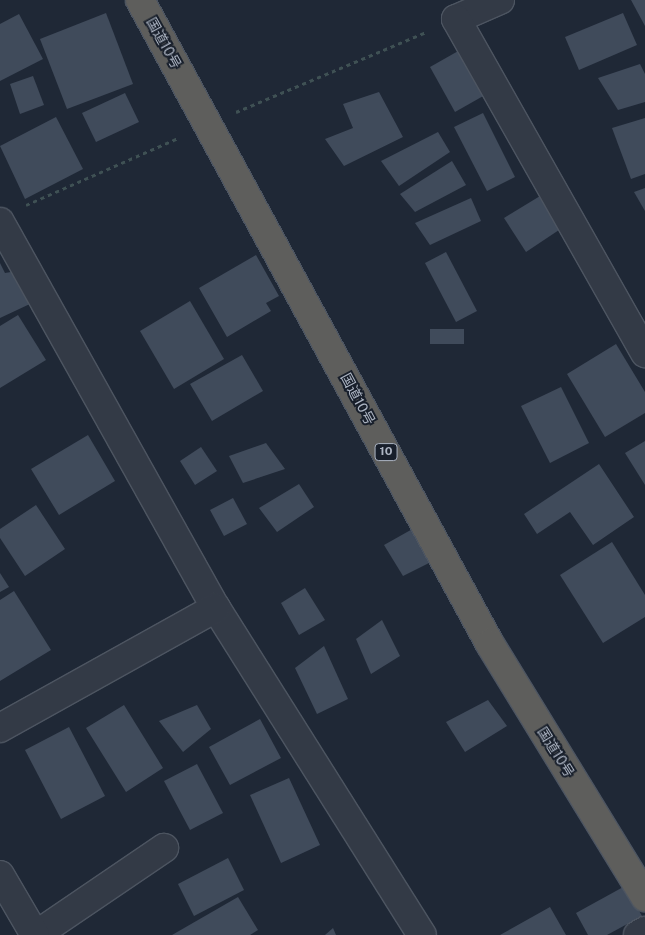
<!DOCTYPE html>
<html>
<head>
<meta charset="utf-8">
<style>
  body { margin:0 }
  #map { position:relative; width:645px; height:935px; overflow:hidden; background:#1f2836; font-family:"Public Sans","Noto Sans JP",sans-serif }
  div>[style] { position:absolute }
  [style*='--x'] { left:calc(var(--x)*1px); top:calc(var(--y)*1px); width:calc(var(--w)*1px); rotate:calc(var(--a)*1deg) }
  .building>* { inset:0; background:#404b5b }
  .path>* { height:3px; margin-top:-1.5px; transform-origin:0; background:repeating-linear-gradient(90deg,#3f5154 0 4px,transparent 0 8px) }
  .roads { filter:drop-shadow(1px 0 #4d5561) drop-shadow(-1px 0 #4d5561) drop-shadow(0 1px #4d5561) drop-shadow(0 -1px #4d5561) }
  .minor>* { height:28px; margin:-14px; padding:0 14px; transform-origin:14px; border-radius:14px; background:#333a46 }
  .tertiary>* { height:28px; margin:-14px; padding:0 14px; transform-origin:14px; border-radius:14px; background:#333a46 }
  .trunk>* { height:28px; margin:-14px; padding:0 14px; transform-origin:14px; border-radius:14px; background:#5e5e5c }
  span { translate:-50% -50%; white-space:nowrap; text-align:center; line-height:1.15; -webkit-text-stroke:4px #181f2b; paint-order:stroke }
  .shield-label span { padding:1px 4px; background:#181f2b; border:1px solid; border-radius:4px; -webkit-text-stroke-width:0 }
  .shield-label { font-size:12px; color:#adb5c3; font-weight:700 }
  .street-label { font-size:14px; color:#adb5c3 }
</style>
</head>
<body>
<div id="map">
  <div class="building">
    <div style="clip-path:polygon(631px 0,645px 0,645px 26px)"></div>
    <div style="clip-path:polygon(106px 13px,133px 84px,67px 109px,40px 39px)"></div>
    <div style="clip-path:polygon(623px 13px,637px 45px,579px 70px,565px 37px)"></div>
    <div style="clip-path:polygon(19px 14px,43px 59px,0 81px,0 24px)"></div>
    <div style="clip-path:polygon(460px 50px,485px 95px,455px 112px,430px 67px)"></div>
    <div style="clip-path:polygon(640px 64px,645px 74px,645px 102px,618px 110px,598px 78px)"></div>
    <div style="clip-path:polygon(33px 76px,44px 105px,20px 114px,10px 84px)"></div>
    <div style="clip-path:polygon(379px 92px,403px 137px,344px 166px,325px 139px,353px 128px,343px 104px)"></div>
    <div style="clip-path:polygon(125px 93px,139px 122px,96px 142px,82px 113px)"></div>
    <div style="clip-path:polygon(483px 113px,515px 177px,487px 191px,454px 127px)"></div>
    <div style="clip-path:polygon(56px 117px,83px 169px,25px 199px,0 146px)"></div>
    <div style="clip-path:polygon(645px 118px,645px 174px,631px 179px,612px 128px)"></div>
    <div style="clip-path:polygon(438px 132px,450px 152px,399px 186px,381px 161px)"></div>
    <div style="clip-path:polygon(452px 161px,466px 185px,415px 212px,400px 194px)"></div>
    <div style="clip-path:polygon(645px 188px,645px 211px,634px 192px)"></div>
    <div style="clip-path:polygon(545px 193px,562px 228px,526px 252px,504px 218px)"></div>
    <div style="clip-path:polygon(471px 198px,481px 221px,430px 245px,415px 223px)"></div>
    <div style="clip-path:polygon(446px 252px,477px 311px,456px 322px,425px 263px)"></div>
    <div style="clip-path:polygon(256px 255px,279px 296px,266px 303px,271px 311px,227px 337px,199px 288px)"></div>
    <div style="clip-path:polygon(0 263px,5px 273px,17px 271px,32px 303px,0 318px)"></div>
    <div style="clip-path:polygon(190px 301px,224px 359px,174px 389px,140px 331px)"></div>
    <div style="clip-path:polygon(18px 315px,46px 360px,0 388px,0 326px)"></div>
    <div style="clip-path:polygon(430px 329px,464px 329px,464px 344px,430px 344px)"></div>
    <div style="clip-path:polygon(616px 344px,645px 392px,645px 413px,605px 437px,567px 374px)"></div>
    <div style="clip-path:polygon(242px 355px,263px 391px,212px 421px,190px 384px)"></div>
    <div style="clip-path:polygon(561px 387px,589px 443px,550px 463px,521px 406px)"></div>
    <div style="clip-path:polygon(88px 435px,115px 481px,59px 515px,31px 469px)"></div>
    <div style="clip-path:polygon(645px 441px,645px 485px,625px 453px)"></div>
    <div style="clip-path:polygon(266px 443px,285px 469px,243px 483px,229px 456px)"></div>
    <div style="clip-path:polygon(201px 447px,217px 471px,195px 485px,180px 461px)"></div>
    <div style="clip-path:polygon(599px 464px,634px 517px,593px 545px,570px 512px,537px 534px,524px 514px)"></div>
    <div style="clip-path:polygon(299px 484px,314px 507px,277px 532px,259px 508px)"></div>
    <div style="clip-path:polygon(233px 498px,247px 524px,224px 536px,210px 510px)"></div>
    <div style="clip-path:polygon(36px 505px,65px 549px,25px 576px,0 538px,0 529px)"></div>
    <div style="clip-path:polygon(416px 527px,431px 562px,403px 576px,384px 545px)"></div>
    <div style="clip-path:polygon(612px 542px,645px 595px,645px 617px,603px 643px,560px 575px)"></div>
    <div style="clip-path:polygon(0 573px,9px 587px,0 592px)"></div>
    <div style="clip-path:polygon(305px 588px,325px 620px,299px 635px,281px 603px)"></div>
    <div style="clip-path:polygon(14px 591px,51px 650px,0 681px,0 600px)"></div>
    <div style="clip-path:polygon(382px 620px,400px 656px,371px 674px,356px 639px)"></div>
    <div style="clip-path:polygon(324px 646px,348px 699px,317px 714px,295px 668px)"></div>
    <div style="clip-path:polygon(488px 700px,507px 726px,465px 752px,446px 722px)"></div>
    <div style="clip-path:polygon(124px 705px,163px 768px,126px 792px,86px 728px)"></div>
    <div style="clip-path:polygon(197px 705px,211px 729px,183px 752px,159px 721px)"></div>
    <div style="clip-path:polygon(260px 719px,281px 758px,230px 785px,209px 747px)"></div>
    <div style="clip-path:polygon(69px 727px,105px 796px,61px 819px,25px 750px)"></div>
    <div style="clip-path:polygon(197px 764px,223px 813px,190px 830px,164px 781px)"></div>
    <div style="clip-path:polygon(289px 778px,320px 845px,281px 863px,250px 795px)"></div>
    <div style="clip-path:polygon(228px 858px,244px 890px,194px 916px,178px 884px)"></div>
    <div style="clip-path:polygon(625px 886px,642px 916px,607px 935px,588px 935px,576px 913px)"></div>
    <div style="clip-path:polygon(238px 897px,258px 930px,250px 935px,172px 935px)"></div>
    <div style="clip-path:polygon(550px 907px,566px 935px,500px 935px)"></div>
    <div style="clip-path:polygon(333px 928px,336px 935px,325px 935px)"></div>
  </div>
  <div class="path">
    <div style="--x:236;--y:112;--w:206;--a:-22.8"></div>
    <div style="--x:26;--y:205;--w:166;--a:-23.8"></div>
  </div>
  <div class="roads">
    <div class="minor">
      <div style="--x:500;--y:0;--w:48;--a:156.6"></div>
      <div style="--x:456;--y:19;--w:384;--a:60.5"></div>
      <div style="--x:0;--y:222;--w:442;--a:60.8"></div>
      <div style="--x:216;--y:608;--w:386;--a:57.8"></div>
      <div style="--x:0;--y:728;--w:247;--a:-29.1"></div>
      <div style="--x:36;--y:935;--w:155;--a:-34.2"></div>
      <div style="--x:638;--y:935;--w:8;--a:-30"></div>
    </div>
    <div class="tertiary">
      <div style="--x:0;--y:875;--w:69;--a:59.7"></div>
    </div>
    <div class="trunk">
      <div style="--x:140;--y:0;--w:733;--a:61.48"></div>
      <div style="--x:490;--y:644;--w:297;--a:58.5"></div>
    </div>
  </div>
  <div class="shield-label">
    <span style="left:386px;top:452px">10</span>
  </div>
  <div class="street-label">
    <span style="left:164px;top:43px;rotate:61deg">国道10号</span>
    <span style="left:358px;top:399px;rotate:62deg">国道10号</span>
    <span style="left:556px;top:752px;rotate:58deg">国道10号</span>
  </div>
</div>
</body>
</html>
